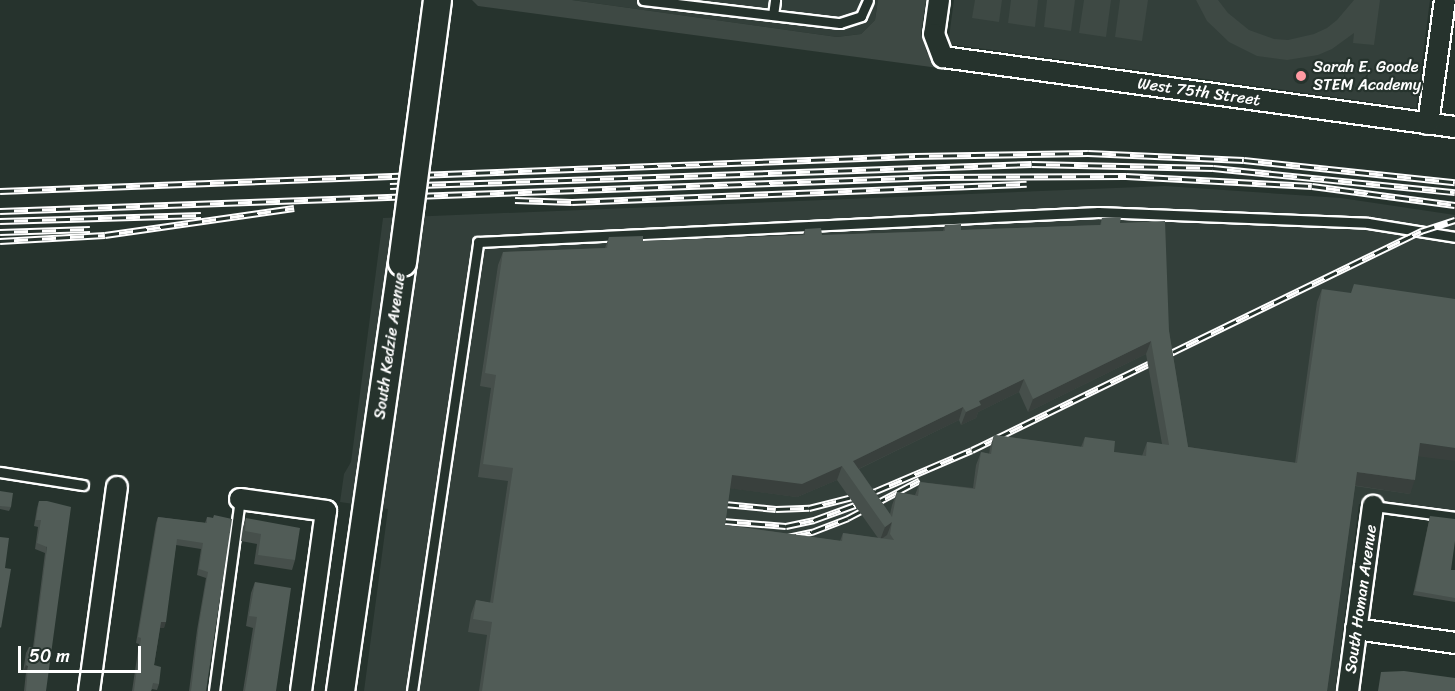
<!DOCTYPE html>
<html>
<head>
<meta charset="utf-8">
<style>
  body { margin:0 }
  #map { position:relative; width:1455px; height:691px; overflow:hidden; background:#26332d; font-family:Sriracha,sans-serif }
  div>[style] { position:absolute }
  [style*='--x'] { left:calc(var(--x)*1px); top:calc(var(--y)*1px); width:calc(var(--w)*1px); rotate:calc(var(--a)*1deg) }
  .built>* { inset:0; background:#333f3a }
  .green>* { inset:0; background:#3e4944 }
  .roads { filter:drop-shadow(2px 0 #fff) drop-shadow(-2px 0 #fff) drop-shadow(0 2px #fff) drop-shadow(0 -2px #fff) }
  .lane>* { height:9px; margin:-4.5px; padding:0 4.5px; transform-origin:4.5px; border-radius:4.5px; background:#26332d }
  .street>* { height:20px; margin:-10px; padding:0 10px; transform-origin:10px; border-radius:10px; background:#26332d }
  .secondary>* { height:27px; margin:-13.5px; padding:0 13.5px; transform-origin:13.5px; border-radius:13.5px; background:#26332d }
  .rail>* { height:7px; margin-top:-3.5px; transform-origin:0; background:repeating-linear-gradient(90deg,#26332d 0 14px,#fff 0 28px); box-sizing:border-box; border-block:2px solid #fff }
  .bridges { filter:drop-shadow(2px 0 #fff) drop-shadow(-2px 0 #fff) drop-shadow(0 2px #fff) drop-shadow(0 -2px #fff) }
  .secondary-bridge>* { height:27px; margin:-13.5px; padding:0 13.5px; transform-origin:13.5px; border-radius:13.5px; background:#26332d }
  .wall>* { inset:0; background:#464f4b }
  .shaded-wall>* { inset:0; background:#39403d }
  .building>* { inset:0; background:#515c57 }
  .dots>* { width:16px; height:16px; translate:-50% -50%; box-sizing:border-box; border:3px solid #26332d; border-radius:50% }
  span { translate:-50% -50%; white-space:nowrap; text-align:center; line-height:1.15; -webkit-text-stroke:4.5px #26332d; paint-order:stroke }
  .poi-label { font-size:16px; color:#fff }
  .left { translate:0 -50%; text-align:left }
  .street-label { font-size:16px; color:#fff }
  .scale { position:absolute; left:18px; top:646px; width:123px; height:27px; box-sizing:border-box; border:3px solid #fff; border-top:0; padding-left:8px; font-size:18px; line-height:21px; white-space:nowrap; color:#fff; -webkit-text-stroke:4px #26332d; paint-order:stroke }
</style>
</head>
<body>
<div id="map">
  <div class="built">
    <div style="clip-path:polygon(572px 0,878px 0,875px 20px,861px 34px,837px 37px)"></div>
    <div style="clip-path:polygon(954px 0,1430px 0,1416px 108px,948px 44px)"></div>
    <div style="clip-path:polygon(1165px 186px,1341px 198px,1455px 215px,1455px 517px,1359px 504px,1335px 691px,364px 691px,388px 509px,340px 502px,344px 474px,351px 462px,383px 218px)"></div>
  </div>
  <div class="green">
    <div style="clip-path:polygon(472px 0,572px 0,837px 37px,861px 34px,875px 20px,878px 0,926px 0,921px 33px,927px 53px,946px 69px,478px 6px)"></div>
    <div style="clip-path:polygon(975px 0,1002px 0,999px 22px,972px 18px)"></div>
    <div style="clip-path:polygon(1011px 0,1038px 0,1035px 27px,1008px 23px)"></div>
    <div style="clip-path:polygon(1047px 0,1075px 0,1071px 31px,1044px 27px)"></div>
    <div style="clip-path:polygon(1084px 0,1111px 0,1106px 37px,1079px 33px)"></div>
    <div style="clip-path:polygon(1120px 0,1148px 0,1142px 41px,1115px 37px)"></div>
    <div style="clip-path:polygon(1196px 0,1218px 0,1228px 13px,1249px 30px,1274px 39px,1288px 40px,1314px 34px,1327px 28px,1337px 20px,1354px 0,1380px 0,1374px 45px,1353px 43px,1354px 33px,1332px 49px,1318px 55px,1287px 60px,1257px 56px,1229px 42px,1207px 21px)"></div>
  </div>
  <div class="roads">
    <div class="lane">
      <div style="--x:643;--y:0;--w:198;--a:6.7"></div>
      <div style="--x:840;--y:23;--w:22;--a:-18"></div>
      <div style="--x:861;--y:16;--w:17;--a:-66"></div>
      <div style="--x:773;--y:15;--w:15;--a:-82"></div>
      <div style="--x:0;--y:472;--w:84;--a:8.9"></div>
      <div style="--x:1373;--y:506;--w:83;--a:7.6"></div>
      <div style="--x:214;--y:691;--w:194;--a:-82.3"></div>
      <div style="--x:412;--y:691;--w:454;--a:-81.6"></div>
      <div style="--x:478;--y:242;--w:621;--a:-2.77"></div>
      <div style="--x:1098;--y:212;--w:270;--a:2.3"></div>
      <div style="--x:1368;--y:223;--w:88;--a:9.1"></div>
    </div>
    <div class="street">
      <div style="--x:939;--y:0;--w:34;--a:98"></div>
      <div style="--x:934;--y:34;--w:25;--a:69"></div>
      <div style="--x:943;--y:57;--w:517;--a:7.79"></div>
      <div style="--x:1428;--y:124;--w:125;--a:-82.2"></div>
      <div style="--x:240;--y:499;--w:87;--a:7.9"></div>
      <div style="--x:326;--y:511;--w:182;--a:97.9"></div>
      <div style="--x:1356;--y:629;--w:100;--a:8"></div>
      <div style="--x:89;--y:691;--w:206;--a:-82.2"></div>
      <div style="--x:1348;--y:691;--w:187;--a:-82.3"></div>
    </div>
    <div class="secondary">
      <div style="--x:340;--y:691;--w:433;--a:-81.8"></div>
    </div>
  </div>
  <div class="rail">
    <div style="--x:390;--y:186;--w:642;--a:-1.96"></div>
    <div style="--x:1032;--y:164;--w:181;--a:1.3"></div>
    <div style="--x:1213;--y:168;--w:243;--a:5.7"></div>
    <div style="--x:0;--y:191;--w:916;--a:-2.19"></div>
    <div style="--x:915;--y:156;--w:173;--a:-1"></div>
    <div style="--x:1088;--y:153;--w:156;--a:2.6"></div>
    <div style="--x:1244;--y:160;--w:212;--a:6"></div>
    <div style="--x:515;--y:200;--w:57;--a:2"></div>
    <div style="--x:572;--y:202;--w:455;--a:-2.3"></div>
    <div style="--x:0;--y:211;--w:937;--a:-2.08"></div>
    <div style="--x:936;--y:177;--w:190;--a:-0.3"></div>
    <div style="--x:1126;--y:176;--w:186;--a:3.1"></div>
    <div style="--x:1312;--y:186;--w:144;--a:7.6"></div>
    <div style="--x:0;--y:221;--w:201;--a:-1.7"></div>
    <div style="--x:0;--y:232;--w:90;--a:-1.9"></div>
    <div style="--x:0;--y:241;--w:105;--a:-3.3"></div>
    <div style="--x:105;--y:235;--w:191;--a:-8.1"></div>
    <div style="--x:725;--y:504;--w:51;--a:5.6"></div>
    <div style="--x:776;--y:509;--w:33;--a:-2"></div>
    <div style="--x:809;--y:508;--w:69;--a:-14.2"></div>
    <div style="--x:876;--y:491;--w:104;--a:-23.1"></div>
    <div style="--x:972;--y:450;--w:500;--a:-26"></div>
    <div style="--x:1421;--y:231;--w:36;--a:-18"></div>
    <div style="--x:723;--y:521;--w:63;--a:4.5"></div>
    <div style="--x:786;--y:526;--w:29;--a:-12"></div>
    <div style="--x:814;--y:520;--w:44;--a:-20.1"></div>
    <div style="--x:783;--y:538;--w:30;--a:-12"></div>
    <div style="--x:812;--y:532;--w:39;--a:-21"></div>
    <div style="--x:848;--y:518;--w:81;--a:-27.8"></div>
  </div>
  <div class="bridges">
    <div class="secondary-bridge">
      <div style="--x:402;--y:262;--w:264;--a:-82.4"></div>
    </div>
  </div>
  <div class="wall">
    <div style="clip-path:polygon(evenodd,1102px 218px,1120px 223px,1169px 331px,1188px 447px,1295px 463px,1317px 302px,1322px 289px,1418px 456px,1410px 494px,1355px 486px,1327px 691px,479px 691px,487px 635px,468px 632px,471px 614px,476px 600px,490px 603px,508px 481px,478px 477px,491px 388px,480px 386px,498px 265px,503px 252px,605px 248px,609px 237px,643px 241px,803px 235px,805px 229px,822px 235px,943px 231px,945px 225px,961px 230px,1100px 225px,1102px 218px,1146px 354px,1162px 444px,1147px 442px,1142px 456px,1114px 452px,1085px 437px,1081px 447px,994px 435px,990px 448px,989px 454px,981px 452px,976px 465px,973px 488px,920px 482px,915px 495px,897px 492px,892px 505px,890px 514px,859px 469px,959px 420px,961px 425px,976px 418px,978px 412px,1019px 392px,1028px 412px,1146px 354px,1102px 218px,837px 480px,878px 538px,843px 533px,840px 541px,725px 525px,730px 488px,797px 497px,837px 480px)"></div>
    <div style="clip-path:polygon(0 491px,11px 507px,9px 511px,0 509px)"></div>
    <div style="clip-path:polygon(39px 501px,47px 501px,46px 691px,24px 691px,26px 672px,23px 672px,26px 653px,29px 647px,33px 647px,45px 553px,35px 549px,38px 527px,34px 526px,37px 508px)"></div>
    <div style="clip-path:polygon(1430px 516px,1451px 570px,1455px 570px,1455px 602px,1413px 595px)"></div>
    <div style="clip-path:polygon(158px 517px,205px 523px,207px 517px,213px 518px,206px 691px,189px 691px,197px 630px,206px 578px,197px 575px,201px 549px,176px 545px,164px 628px,160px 628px,154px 665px,159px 684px,157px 690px,152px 689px,151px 691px,132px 691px,139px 644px,136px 643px,156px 523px)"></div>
    <div style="clip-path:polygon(246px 518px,295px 560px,292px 570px,254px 564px,257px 544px,241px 541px,243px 527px)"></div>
    <div style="clip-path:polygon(255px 582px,276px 691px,243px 691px,253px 628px,246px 626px,251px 593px)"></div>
  </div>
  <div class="shaded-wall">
    <div style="clip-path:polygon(1151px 341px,1146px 354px,1028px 412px,1033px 399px)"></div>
    <div style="clip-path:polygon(1024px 379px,1019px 392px,978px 412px,976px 418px,961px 425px,966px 412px,979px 401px)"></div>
    <div style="clip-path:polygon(963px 407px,959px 420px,848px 474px,853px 461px)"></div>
    <div style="clip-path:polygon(1420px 443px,1455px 448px,1455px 461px,1415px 456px)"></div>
    <div style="clip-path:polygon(842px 466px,837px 480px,797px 497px,727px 488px,732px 475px)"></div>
    <div style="clip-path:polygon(1357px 472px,1415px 480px,1410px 494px,1352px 485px)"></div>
    <div style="clip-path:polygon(892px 522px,887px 535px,880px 540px,885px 527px)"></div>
    <div style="clip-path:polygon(161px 622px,166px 622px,164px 628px,159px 628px)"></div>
    <div style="clip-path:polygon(26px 665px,28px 666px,26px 672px,23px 672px)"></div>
  </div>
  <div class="building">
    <div style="clip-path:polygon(evenodd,1121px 217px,1120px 223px,1165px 221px,1169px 331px,1188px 447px,1297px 463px,1322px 289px,1351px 293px,1354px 284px,1455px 299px,1455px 448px,1420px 443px,1415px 480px,1357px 472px,1327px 691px,482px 691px,492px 622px,473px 619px,476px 600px,493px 603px,513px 468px,483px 464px,496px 375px,485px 373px,503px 252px,607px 248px,609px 237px,643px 236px,643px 241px,805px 235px,805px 229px,821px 228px,822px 235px,945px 231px,945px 225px,961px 224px,961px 230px,1101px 225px,1102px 218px,1121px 217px,1151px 341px,1169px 445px,1147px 442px,1146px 456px,1114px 452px,1115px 441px,1085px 437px,1083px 447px,994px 435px,991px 454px,981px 452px,975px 489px,920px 482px,918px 496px,897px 492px,892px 517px,853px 461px,963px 407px,966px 412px,981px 405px,979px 401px,1024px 379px,1033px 399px,1151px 341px,1121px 217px,842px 466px,885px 527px,892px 522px,890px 534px,894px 540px,843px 533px,842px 541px,725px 525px,732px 475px,802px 484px,842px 466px)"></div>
    <div style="clip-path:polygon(0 491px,13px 493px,11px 507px,0 506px)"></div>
    <div style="clip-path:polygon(39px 501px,47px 501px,71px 507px,46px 691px,26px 691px,28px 666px,26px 665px,29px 647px,34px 648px,47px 547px,37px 543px,41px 520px,36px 520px)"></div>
    <div style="clip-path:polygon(214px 515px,232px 519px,206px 691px,191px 691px,199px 624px,208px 572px,199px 569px,203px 543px,177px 539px,166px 622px,161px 622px,154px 665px,161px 667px,159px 684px,153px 683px,151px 691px,134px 691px,141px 638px,138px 637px,158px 517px,207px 523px,207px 517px,213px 518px)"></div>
    <div style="clip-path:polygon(1430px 516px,1455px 519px,1455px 541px,1451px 570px,1455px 570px,1455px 598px,1415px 591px)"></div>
    <div style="clip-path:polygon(246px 518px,300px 528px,295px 560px,258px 555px,261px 534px,245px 531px)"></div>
    <div style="clip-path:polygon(0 537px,9px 538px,5px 568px,11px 569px,1px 628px,0 627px)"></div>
    <div style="clip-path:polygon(255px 582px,291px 588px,276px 691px,245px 691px,257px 617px,249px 616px)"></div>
    <div style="clip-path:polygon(1404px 671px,1455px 678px,1455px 691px,1378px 691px,1381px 672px)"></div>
  </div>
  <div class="dots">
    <div style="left:1301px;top:76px;background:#ff9aa2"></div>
  </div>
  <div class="poi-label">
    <span class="left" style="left:1313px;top:76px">Sarah E. Goode<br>STEM Academy</span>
  </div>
  <div class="street-label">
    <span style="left:1199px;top:92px;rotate:8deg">West 75th Street</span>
    <span style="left:390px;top:346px;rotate:-82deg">South Kedzie Avenue</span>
    <span style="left:1361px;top:599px;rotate:-82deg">South Homan Avenue</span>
  </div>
  <div class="scale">50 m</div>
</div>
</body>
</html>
